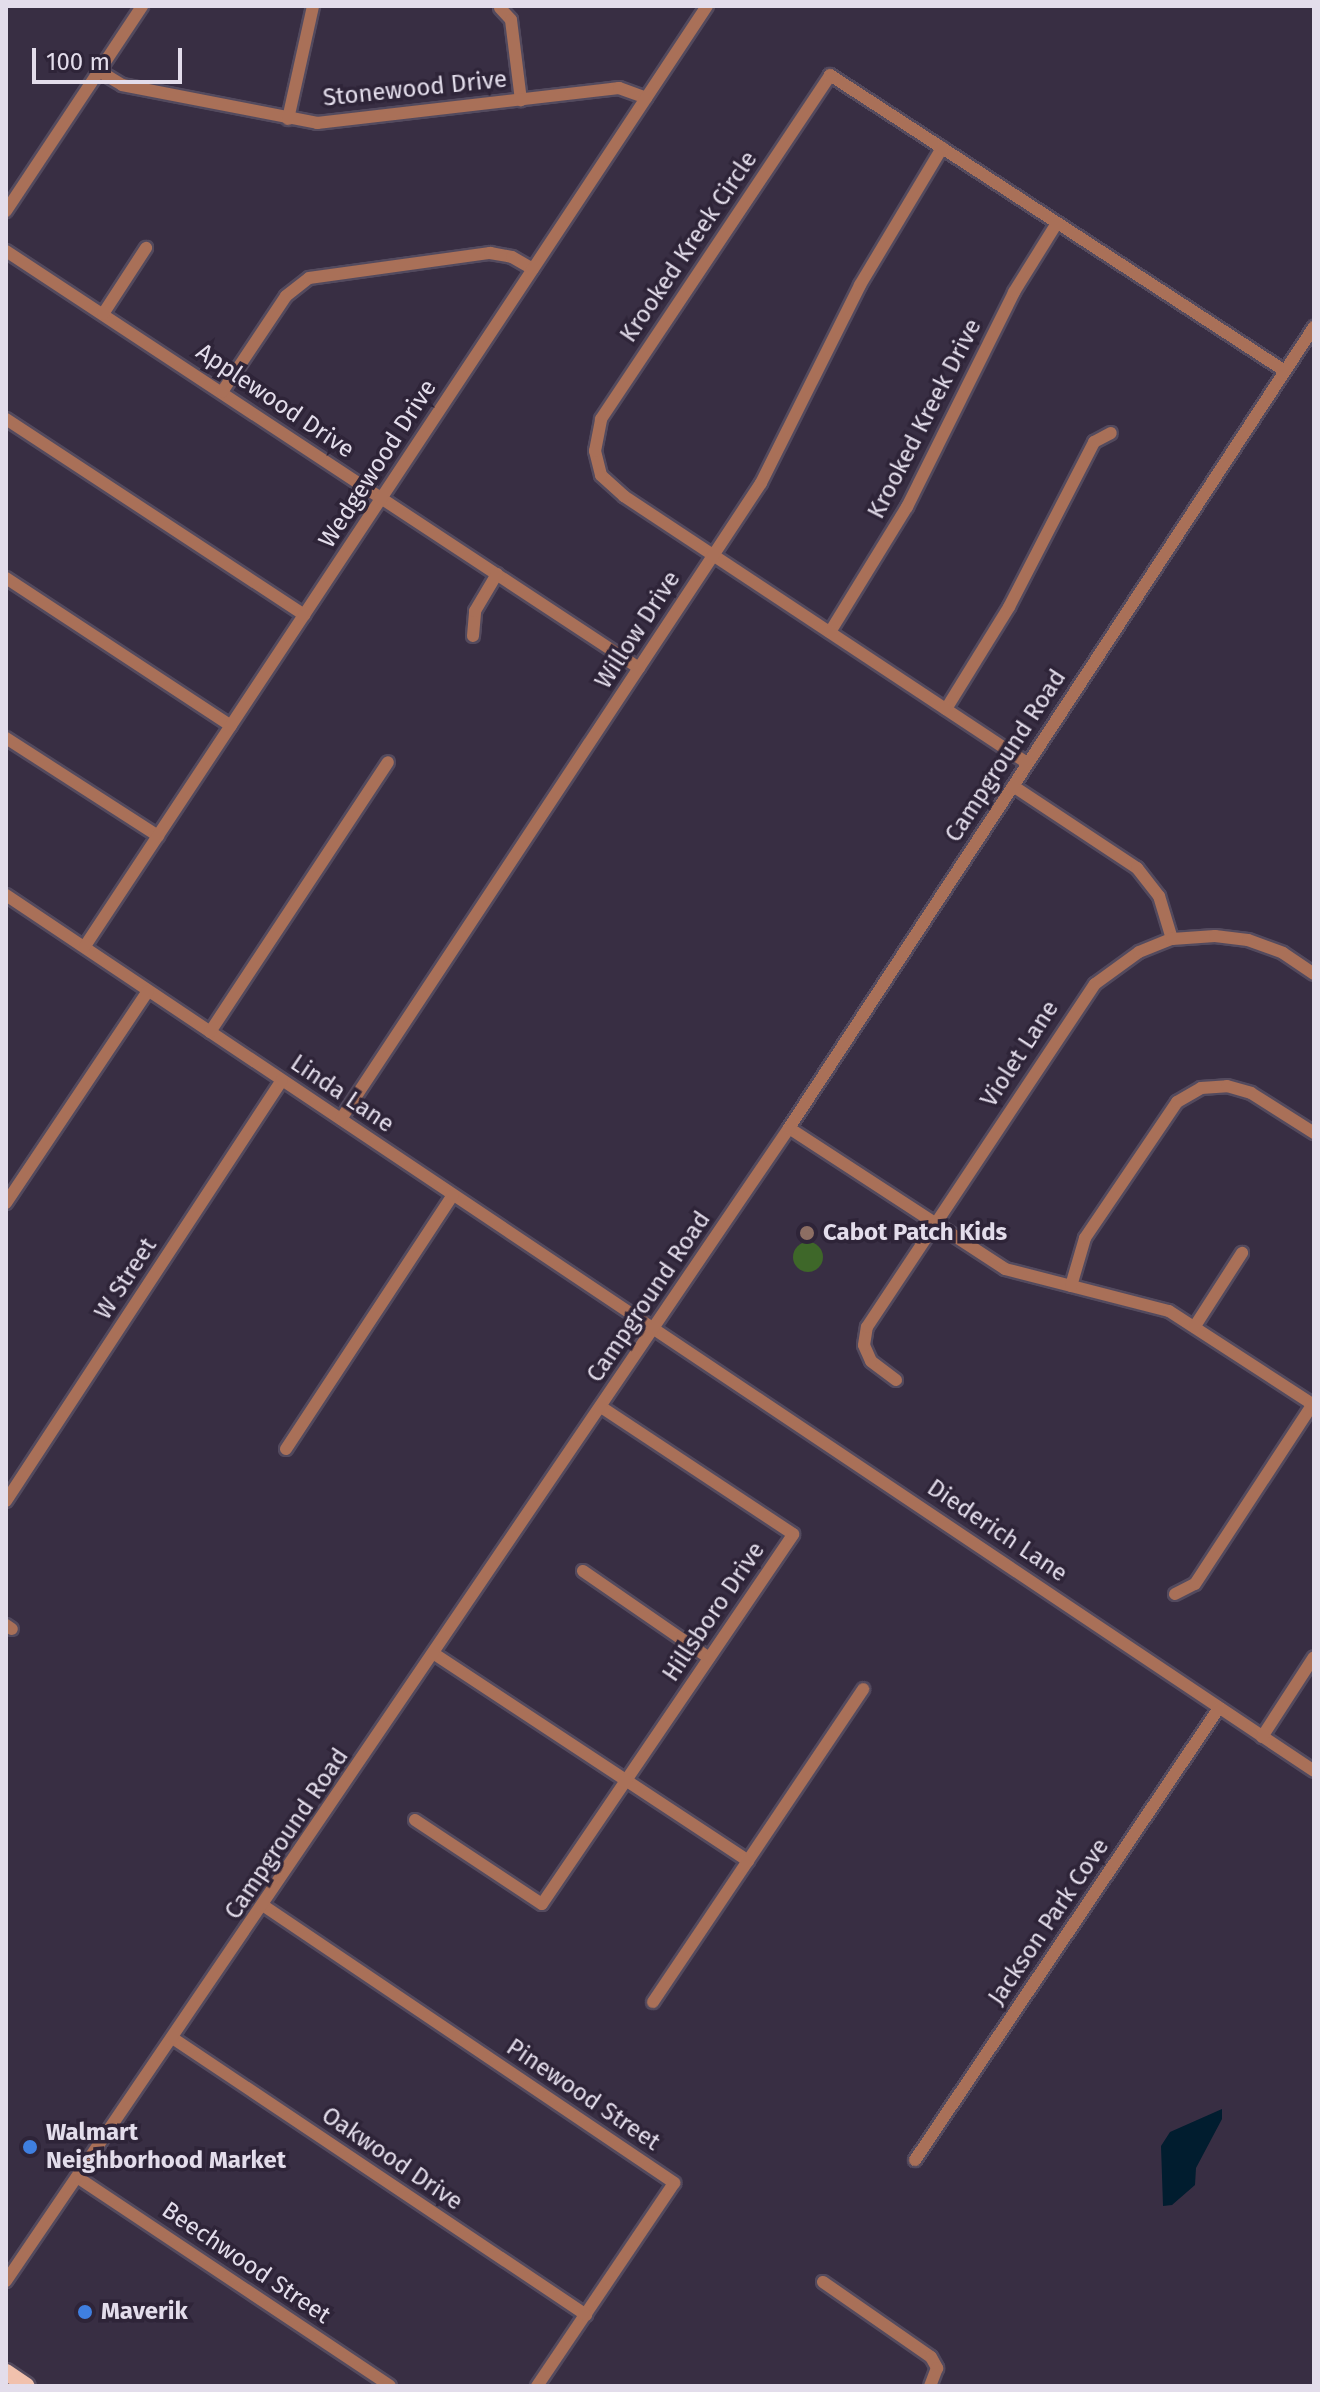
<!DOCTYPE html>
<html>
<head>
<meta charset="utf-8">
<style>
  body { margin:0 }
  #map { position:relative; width:1320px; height:2392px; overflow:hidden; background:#382e43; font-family:"Fira Sans",sans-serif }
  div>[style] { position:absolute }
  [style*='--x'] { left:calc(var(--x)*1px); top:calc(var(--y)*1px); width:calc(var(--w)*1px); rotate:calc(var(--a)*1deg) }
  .green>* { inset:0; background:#3e6729 }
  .round { border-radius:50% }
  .water>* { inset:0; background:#011d2f }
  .roads { filter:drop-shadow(2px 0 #534a5e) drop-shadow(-2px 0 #534a5e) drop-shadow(0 2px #534a5e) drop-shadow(0 -2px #534a5e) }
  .minor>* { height:12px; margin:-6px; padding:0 6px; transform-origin:6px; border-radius:6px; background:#a97058 }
  .major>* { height:16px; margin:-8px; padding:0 8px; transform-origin:8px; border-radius:8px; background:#f1c1ad }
  .dots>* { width:22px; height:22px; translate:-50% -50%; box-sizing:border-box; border:4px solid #2e2438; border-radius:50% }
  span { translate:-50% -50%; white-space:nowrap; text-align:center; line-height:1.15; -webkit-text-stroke:7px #2e2438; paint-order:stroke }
  .street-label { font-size:24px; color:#e3ddeb }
  .poi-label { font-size:24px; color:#e3ddeb; font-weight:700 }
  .left { translate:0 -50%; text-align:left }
  .frame { position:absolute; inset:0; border:8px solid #e3ddeb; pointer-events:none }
  .scale { position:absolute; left:32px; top:48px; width:150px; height:36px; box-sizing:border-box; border:4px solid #e3ddeb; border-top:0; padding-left:10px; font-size:24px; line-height:28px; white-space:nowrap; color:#e3ddeb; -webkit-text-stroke:6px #2e2438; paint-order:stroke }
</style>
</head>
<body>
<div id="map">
  <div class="green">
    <div class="round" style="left:793px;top:1242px;width:30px;height:30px"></div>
  </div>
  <div class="water">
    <div style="clip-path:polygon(1222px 2109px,1222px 2119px,1196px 2168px,1195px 2185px,1172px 2205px,1163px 2206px,1161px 2146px,1170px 2132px)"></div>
  </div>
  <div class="roads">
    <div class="minor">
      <div style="--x:500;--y:8;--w:16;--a:47"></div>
      <div style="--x:511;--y:20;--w:81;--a:82.9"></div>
      <div style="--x:99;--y:71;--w:27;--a:31"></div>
      <div style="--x:122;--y:85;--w:199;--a:11"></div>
      <div style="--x:317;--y:123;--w:304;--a:-6.6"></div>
      <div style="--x:619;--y:88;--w:29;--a:20"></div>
      <div style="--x:288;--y:119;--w:116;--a:-77.5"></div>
      <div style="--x:6;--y:211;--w:246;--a:-56.4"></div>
      <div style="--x:6;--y:251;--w:758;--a:33.38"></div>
      <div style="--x:103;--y:314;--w:79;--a:-56.9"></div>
      <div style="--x:222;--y:392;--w:115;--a:-56.3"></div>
      <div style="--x:286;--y:296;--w:29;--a:-38"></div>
      <div style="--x:309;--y:278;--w:183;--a:-7.9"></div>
      <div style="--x:490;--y:253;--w:22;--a:10"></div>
      <div style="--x:512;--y:257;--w:24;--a:30"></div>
      <div style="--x:6;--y:419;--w:357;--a:33.3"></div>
      <div style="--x:6;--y:578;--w:269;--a:33.3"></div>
      <div style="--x:830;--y:632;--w:147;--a:-58.4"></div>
      <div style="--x:907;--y:507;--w:240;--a:-63.5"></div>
      <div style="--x:1014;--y:292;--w:81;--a:-58.1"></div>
      <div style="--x:473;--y:636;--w:25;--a:-85"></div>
      <div style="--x:475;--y:611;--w:43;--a:-59.3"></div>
      <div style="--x:946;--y:709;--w:120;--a:-58.3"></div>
      <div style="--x:1009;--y:607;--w:186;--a:-62.7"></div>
      <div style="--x:1094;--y:442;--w:19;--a:-28"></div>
      <div style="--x:6;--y:738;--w:181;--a:32.8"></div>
      <div style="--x:1027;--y:763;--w:483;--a:-146.5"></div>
      <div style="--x:624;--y:496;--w:31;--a:-138"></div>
      <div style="--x:601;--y:475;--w:25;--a:-104"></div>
      <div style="--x:595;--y:451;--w:33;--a:-79"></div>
      <div style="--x:601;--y:419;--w:413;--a:-56.3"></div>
      <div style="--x:830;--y:75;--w:543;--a:33.05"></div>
      <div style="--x:1013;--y:786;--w:149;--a:33.5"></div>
      <div style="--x:1137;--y:868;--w:36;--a:52"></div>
      <div style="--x:1159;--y:896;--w:45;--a:73.2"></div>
      <div style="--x:6;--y:895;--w:1574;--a:33.81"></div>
      <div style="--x:85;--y:946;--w:1127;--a:-56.51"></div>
      <div style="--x:210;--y:1032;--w:323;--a:-56.6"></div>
      <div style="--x:341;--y:1119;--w:762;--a:-56.56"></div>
      <div style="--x:761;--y:483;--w:221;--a:-63.4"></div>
      <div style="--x:860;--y:285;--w:160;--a:-59.1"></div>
      <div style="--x:789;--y:1128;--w:258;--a:33.1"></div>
      <div style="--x:1005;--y:1269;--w:169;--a:14.4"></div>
      <div style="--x:1169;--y:1311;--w:173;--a:33"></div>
      <div style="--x:6;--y:1203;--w:255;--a:-56.2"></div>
      <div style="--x:1071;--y:1286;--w:50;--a:-73.7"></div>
      <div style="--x:1085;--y:1238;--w:164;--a:-55.9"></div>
      <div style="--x:1177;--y:1102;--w:28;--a:-30"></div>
      <div style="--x:1201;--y:1088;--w:26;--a:-4"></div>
      <div style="--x:1227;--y:1086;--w:25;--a:16"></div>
      <div style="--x:1251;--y:1093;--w:75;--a:32.4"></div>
      <div style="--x:1195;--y:1326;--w:87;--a:-57.2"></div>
      <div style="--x:896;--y:1380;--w:31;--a:-143"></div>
      <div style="--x:871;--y:1361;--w:17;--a:-114"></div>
      <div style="--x:864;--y:1345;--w:18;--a:-81"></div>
      <div style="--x:867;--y:1327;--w:412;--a:-56.4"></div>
      <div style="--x:1095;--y:984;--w:54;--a:-36"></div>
      <div style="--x:1139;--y:952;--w:35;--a:-22"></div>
      <div style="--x:1172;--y:939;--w:43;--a:-4"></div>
      <div style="--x:1215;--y:936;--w:33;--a:7"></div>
      <div style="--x:1248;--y:940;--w:37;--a:20"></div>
      <div style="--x:1283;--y:953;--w:37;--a:34"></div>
      <div style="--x:286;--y:1449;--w:303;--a:-56.7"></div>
      <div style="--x:6;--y:1501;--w:503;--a:-56.75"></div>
      <div style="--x:583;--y:1571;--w:153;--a:34.6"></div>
      <div style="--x:1175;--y:1594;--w:22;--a:-27"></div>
      <div style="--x:1195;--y:1584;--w:217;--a:-56.8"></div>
      <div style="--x:6;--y:1625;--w:7;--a:34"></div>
      <div style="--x:436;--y:1655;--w:374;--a:33.4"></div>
      <div style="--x:1262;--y:1737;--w:95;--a:-57"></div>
      <div style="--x:415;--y:1820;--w:152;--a:33.5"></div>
      <div style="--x:542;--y:1904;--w:447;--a:-55.8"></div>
      <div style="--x:793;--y:1534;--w:230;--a:-146.5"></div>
      <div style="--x:264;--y:1906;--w:495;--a:34"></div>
      <div style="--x:674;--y:2183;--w:245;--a:124"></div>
      <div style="--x:653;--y:2002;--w:377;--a:-56.1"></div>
      <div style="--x:174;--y:2039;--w:496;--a:33.8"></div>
      <div style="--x:915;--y:2160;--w:545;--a:-56.08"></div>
      <div style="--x:77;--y:2177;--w:376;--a:33.7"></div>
      <div style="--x:6;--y:2281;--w:1394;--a:-55.82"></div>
      <div style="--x:789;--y:1128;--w:958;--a:-56.76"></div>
      <div style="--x:823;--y:2282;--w:131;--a:34.8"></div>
      <div style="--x:931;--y:2357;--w:13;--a:61"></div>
      <div style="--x:937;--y:2368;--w:19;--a:111"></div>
    </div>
    <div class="major">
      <div style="--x:6;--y:2372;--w:25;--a:34"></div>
    </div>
  </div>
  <div class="dots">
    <div style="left:807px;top:1233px;background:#8d6e63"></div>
    <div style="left:30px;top:2147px;background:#3f7fe0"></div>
    <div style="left:85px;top:2312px;background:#3f7fe0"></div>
  </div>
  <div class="street-label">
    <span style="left:415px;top:89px;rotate:-6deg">Stonewood Drive</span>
    <span style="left:689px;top:247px;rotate:-56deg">Krooked Kreek Circle</span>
    <span style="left:275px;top:401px;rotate:34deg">Applewood Drive</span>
    <span style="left:925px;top:419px;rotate:-63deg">Krooked Kreek Drive</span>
    <span style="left:378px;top:464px;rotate:-57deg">Wedgewood Drive</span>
    <span style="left:638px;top:630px;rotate:-57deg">Willow Drive</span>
    <span style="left:1006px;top:756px;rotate:-57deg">Campground Road</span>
    <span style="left:1020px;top:1054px;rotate:-57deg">Violet Lane</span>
    <span style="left:342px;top:1094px;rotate:34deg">Linda Lane</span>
    <span style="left:126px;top:1279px;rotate:-57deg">W Street</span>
    <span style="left:649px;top:1297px;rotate:-56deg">Campground Road</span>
    <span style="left:997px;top:1531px;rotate:34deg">Diederich Lane</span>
    <span style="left:714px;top:1612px;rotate:-56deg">Hillsboro Drive</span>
    <span style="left:287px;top:1834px;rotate:-56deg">Campground Road</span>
    <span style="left:1049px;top:1922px;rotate:-56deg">Jackson Park Cove</span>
    <span style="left:583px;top:2095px;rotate:34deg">Pinewood Street</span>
    <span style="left:392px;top:2159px;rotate:34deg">Oakwood Drive</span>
    <span style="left:246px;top:2263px;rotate:34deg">Beechwood Street</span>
  </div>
  <div class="poi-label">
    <span class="left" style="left:823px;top:1233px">Cabot Patch Kids</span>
    <span class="left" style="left:46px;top:2147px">Walmart<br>Neighborhood Market</span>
    <span class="left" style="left:101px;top:2312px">Maverik</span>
  </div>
  <div class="frame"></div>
  <div class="scale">100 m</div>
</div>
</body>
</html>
